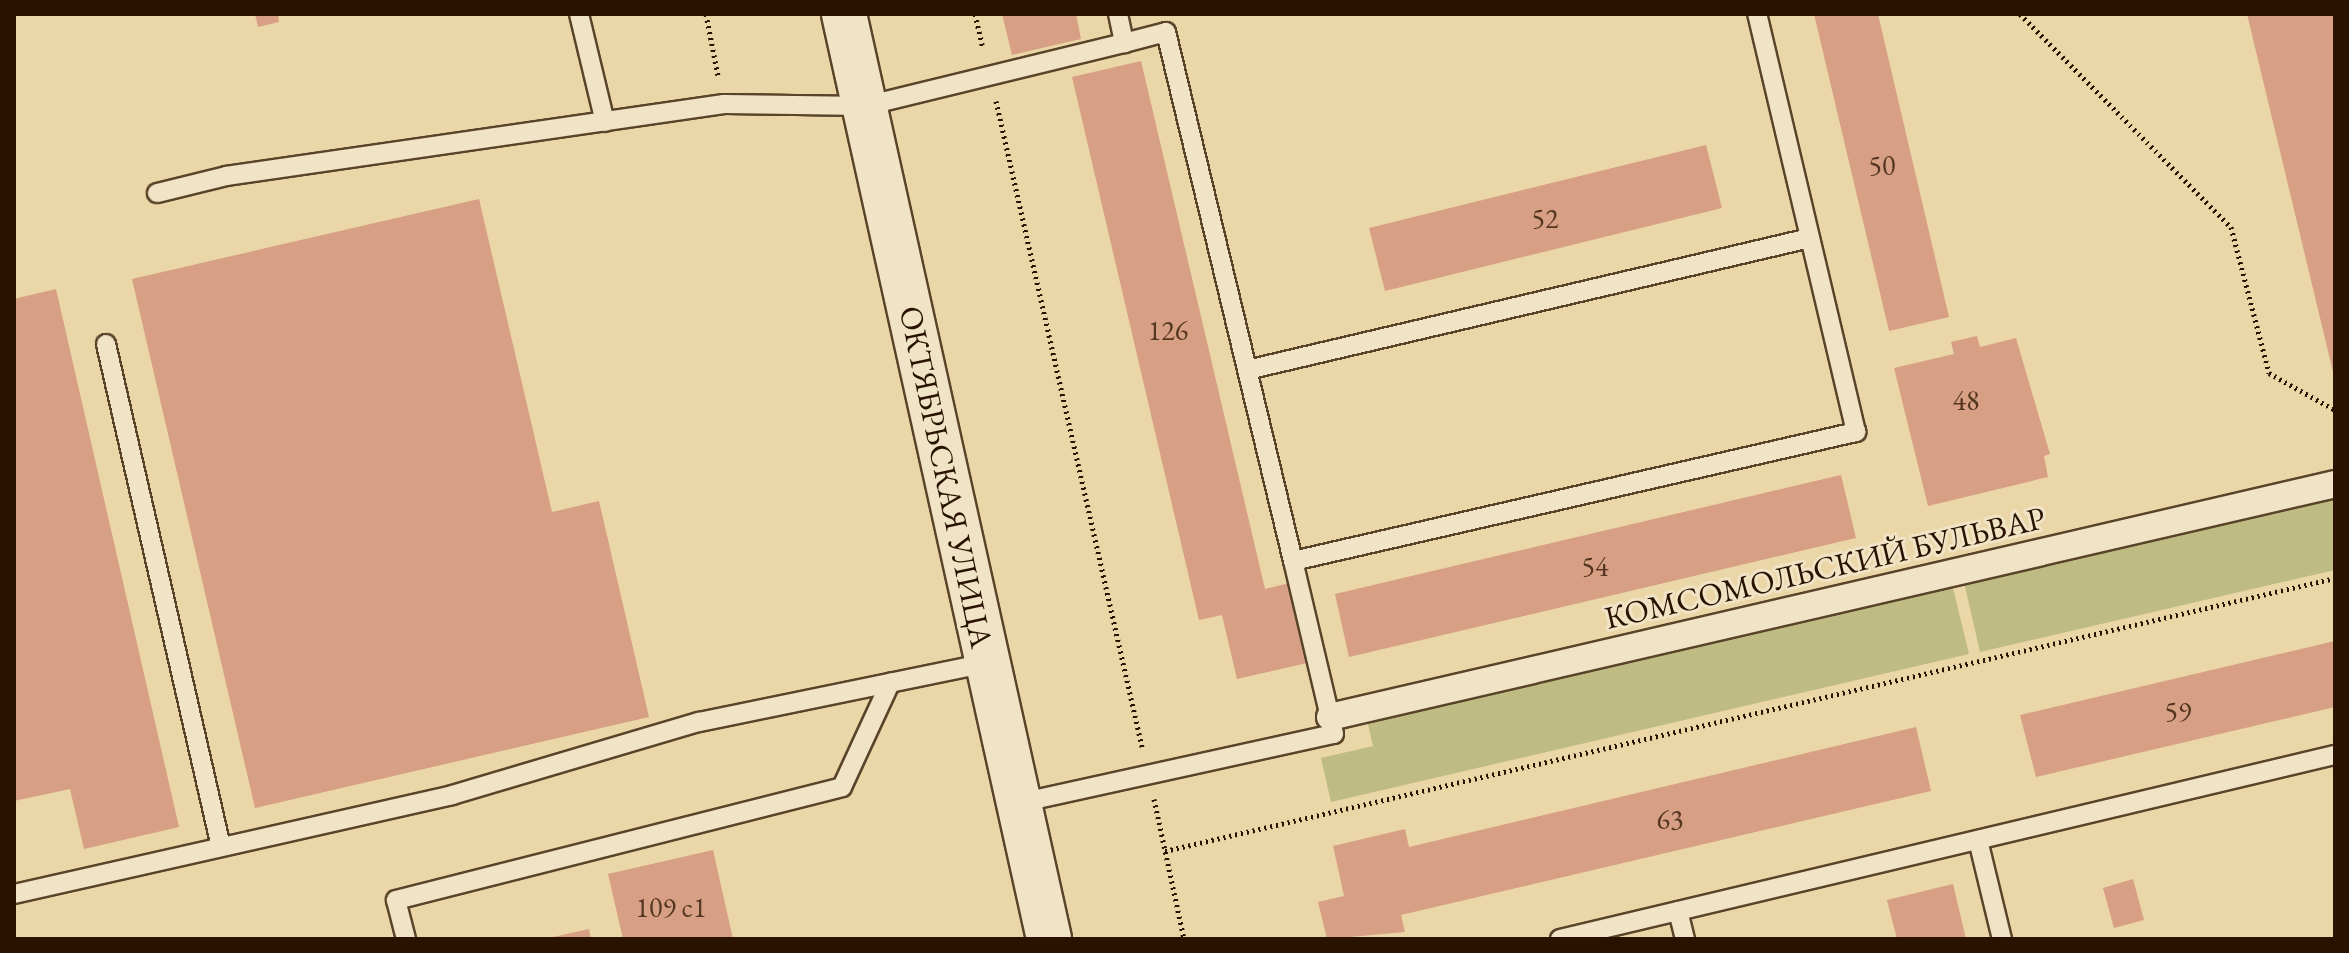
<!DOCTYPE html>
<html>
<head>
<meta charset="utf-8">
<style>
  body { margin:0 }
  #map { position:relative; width:2349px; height:953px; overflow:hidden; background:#ead6a7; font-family:"EB Garamond",serif }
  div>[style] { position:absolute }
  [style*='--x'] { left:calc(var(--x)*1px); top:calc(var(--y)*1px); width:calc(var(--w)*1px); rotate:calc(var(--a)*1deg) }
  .green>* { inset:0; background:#bebc82 }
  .building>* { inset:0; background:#d79f84 }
  .path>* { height:5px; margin-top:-2.5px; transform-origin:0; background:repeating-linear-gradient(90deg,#291300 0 2px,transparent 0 6px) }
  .roads { filter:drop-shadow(2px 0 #59442a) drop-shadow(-2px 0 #59442a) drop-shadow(0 2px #59442a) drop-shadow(0 -2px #59442a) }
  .service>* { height:18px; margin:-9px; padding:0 9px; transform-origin:9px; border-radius:9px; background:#f1e4c6 }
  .pedestrian>* { height:26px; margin:-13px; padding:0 13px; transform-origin:13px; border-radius:13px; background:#f1e4c6 }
  .tertiary>* { height:44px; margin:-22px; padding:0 22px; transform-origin:22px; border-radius:22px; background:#f1e4c6 }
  span { translate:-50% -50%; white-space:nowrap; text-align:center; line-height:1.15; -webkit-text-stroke:6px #f1e4c6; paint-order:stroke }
  .number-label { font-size:28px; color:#543621 }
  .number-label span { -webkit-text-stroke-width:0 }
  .street-label { font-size:32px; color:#291300 }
  .frame { position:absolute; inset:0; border:16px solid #291300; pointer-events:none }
</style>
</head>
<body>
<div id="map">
  <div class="green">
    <div style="clip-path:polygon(2335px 496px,2335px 570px,1980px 652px,1964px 582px)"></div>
    <div style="clip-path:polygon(1952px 584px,1969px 654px,1331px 802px,1321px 758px,1373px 746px,1367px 720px)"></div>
  </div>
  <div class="building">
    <div style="clip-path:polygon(255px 14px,278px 14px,279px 22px,258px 27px)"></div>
    <div style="clip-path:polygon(1002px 14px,1076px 14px,1081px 39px,1012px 55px)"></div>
    <div style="clip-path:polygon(1814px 14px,1878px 14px,1949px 317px,1889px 331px)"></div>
    <div style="clip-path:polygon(2247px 14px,2335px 14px,2335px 375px,2334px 376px)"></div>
    <div style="clip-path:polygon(1141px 61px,1265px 589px,1289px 583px,1307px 663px,1237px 679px,1222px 615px,1199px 620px,1072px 77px)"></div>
    <div style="clip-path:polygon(1706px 145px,1722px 208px,1385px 291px,1369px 228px)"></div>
    <div style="clip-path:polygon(479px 199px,552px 512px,599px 501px,649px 717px,255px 808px,132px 279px)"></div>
    <div style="clip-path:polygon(56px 289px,179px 827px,84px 849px,70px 789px,14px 801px,14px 299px)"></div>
    <div style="clip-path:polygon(1977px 336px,1980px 347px,2016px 338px,2050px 454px,2044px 456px,2048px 477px,1928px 506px,1894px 368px,1954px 354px,1951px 342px)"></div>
    <div style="clip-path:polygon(1841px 475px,1856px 538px,1349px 657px,1335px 594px)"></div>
    <div style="clip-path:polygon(2335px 641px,2335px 707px,2036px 777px,2020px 715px)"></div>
    <div style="clip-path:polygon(1916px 727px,1931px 791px,1401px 915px,1405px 932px,1327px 939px,1318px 902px,1344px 896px,1333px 846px,1405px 829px,1409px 847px)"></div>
    <div style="clip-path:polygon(713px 850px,733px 939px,623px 939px,608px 874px)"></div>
    <div style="clip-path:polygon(2133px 879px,2144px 920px,2114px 928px,2103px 888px)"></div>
    <div style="clip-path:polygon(1953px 884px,1966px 939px,1897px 939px,1887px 900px)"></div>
    <div style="clip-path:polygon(589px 929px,591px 939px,549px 939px,549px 938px)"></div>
  </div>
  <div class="path">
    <div style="--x:706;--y:14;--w:63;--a:79"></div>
    <div style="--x:975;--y:14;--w:35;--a:77"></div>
    <div style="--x:2020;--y:14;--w:300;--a:45.3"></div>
    <div style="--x:2231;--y:227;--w:151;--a:75.4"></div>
    <div style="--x:2269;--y:373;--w:76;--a:29.3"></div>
    <div style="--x:996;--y:101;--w:662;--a:77.26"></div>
    <div style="--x:1154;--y:799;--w:143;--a:77.9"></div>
    <div style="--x:1165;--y:851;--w:1201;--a:-13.13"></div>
  </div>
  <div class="roads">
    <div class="service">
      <div style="--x:579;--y:14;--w:111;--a:76.5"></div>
      <div style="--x:1118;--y:14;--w:30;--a:78"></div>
      <div style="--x:1124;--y:43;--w:43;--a:-14.7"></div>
      <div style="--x:1166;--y:32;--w:544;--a:76.5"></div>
      <div style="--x:1293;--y:561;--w:578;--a:-12.91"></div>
      <div style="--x:1856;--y:432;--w:430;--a:-103.3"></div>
      <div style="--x:157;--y:193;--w:71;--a:-13.8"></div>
      <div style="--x:226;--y:176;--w:503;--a:-8.23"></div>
      <div style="--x:724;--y:104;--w:141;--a:0.8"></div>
      <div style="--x:865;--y:106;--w:267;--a:-13.7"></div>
      <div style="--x:106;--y:344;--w:516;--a:77.12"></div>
      <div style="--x:1247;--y:370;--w:578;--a:-13.2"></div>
      <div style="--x:1019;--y:803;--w:322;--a:-12.4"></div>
      <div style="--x:1334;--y:734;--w:178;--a:-103.3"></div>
      <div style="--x:1978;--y:840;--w:102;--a:76.4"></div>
      <div style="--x:14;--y:894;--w:449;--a:-12.7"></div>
      <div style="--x:452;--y:795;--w:258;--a:-16.5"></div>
      <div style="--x:699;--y:722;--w:294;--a:-11.6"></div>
      <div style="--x:1678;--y:911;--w:29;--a:76"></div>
      <div style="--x:406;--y:939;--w:40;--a:-104.4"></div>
      <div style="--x:396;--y:900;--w:460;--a:-14.2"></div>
      <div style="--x:842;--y:787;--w:115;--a:-65.2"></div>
      <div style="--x:1560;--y:939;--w:797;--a:-13.36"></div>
    </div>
    <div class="pedestrian">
      <div style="--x:1330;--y:717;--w:1032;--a:-13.05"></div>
    </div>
    <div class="tertiary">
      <div style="--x:844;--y:14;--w:947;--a:77.5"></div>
    </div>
  </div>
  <div class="number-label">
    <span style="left:1882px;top:165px">50</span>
    <span style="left:1545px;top:218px">52</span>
    <span style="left:1168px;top:330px">126</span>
    <span style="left:1966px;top:400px">48</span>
    <span style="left:1595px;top:566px">54</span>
    <span style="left:2178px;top:711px">59</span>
    <span style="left:1670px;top:819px">63</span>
    <span style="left:671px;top:907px">109 с1</span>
  </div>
  <div class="street-label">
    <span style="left:946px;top:477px;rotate:78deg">ОКТЯБРЬСКАЯ УЛИЦА</span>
    <span style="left:1825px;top:568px;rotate:-13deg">КОМСОМОЛЬСКИЙ БУЛЬВАР</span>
  </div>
  <div class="frame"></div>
</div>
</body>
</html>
